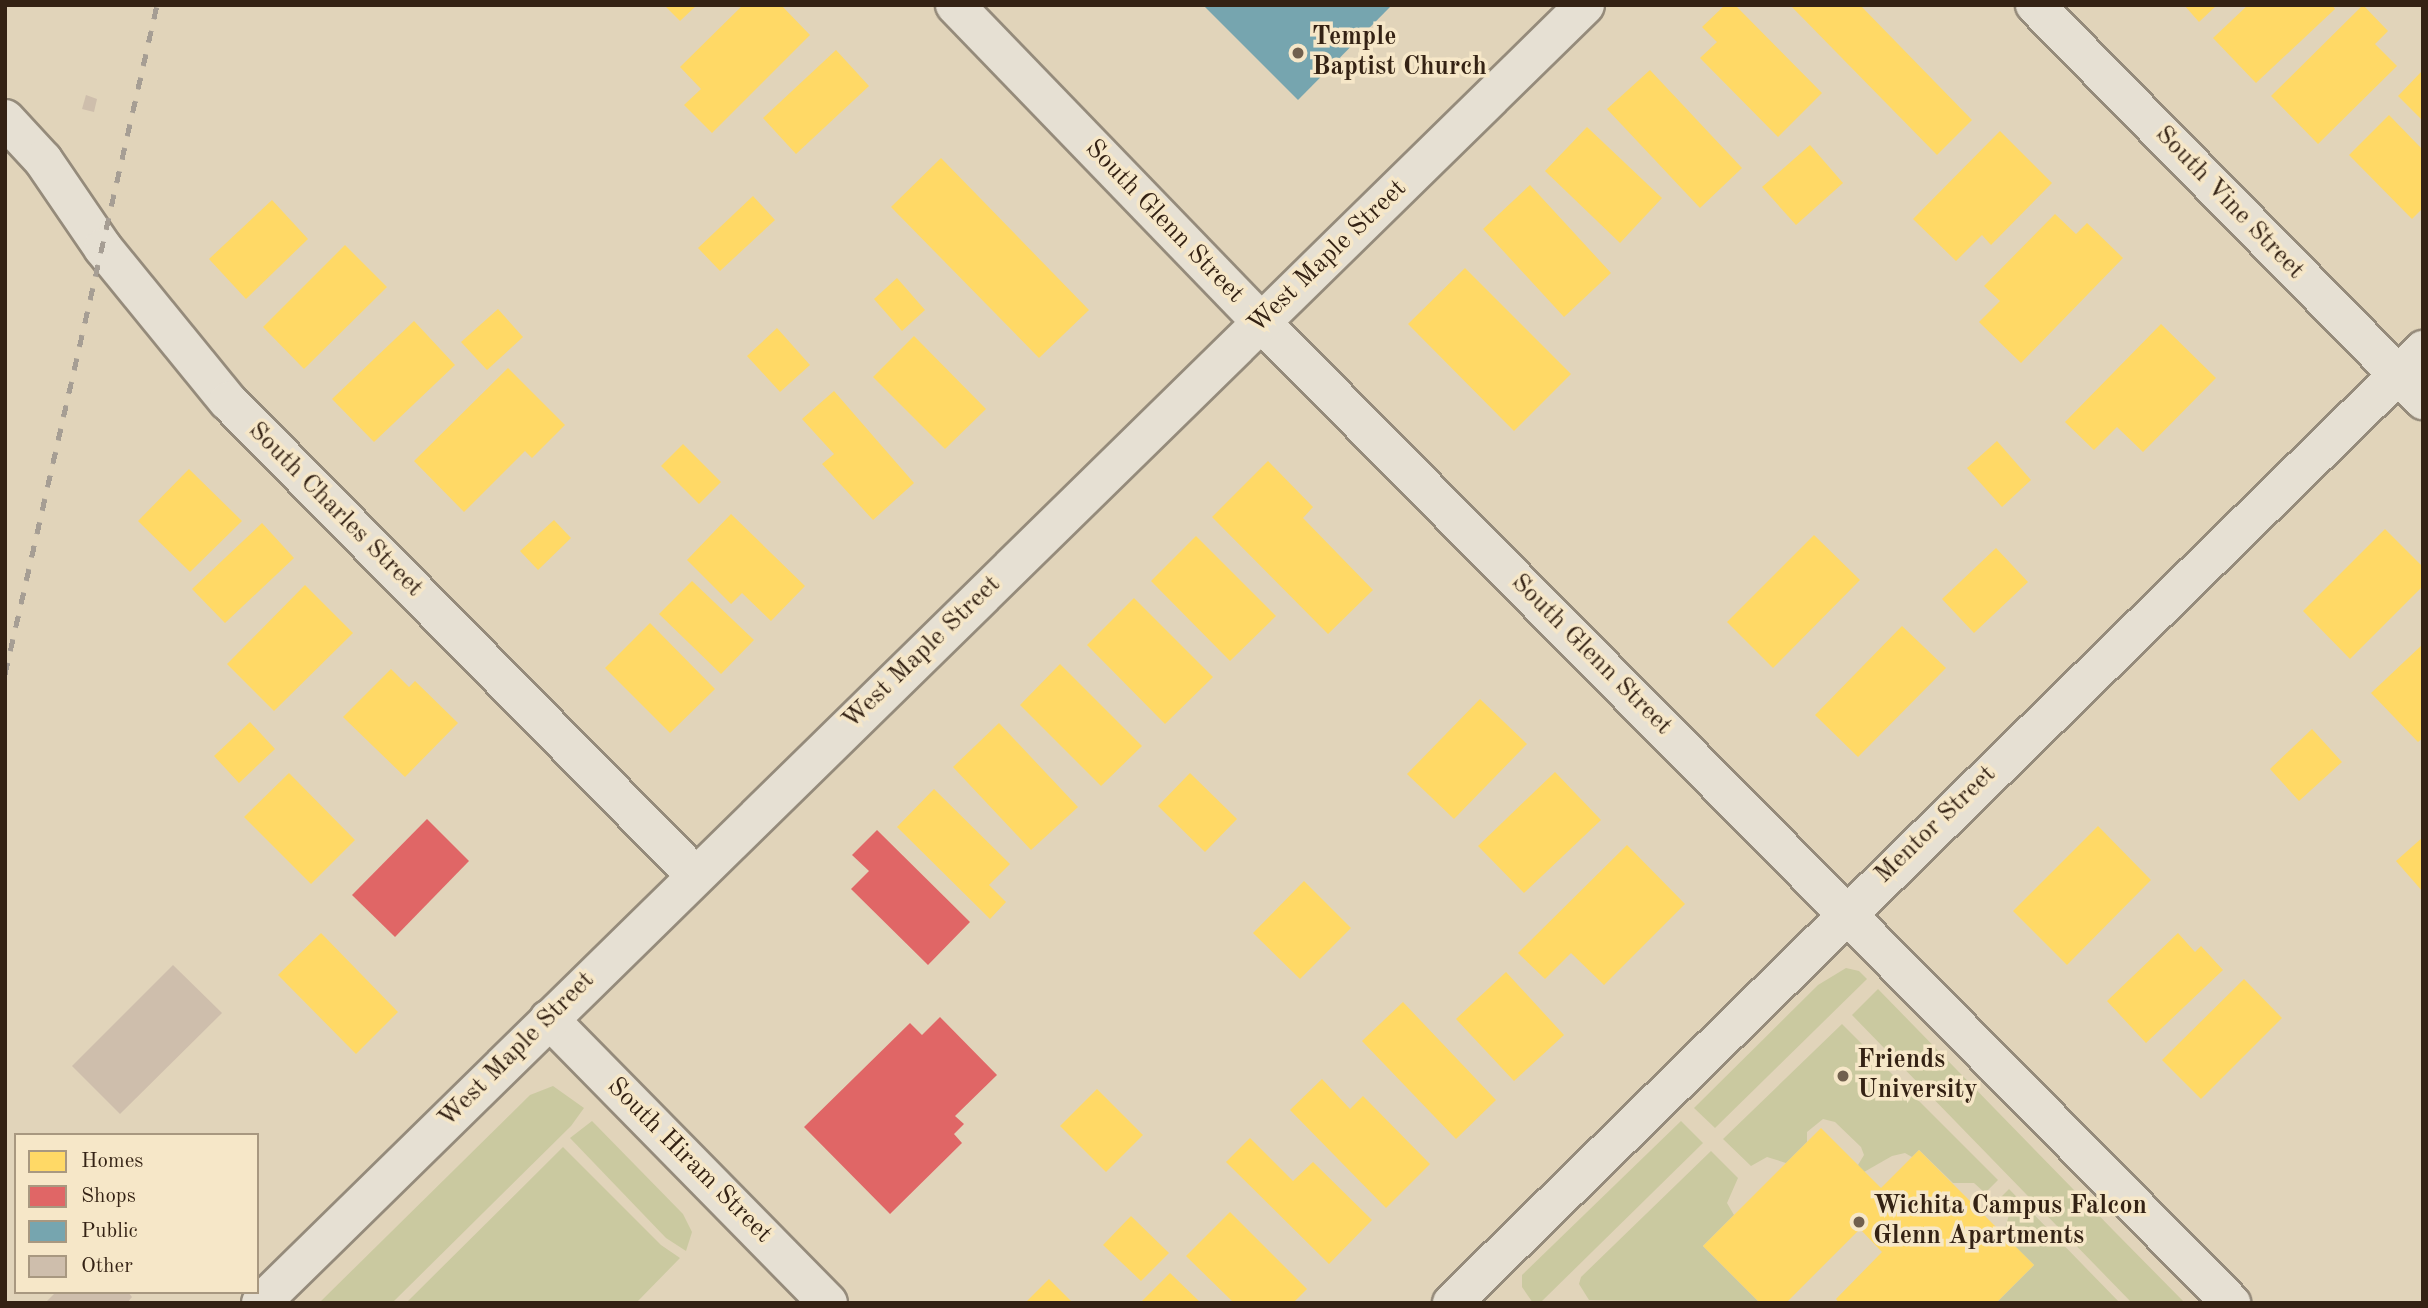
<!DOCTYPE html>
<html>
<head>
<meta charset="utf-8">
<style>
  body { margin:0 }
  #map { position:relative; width:2428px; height:1308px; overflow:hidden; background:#e1d4ba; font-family:"Old Standard TT",serif }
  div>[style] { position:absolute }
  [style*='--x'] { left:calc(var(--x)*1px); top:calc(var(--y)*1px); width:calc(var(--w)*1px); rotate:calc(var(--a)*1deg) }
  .green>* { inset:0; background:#cac9a0 }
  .homes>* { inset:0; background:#ffd966 }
  .shops>* { inset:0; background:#e06666 }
  .public>* { inset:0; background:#76a5af }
  .building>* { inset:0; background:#cebeac }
  .roads { filter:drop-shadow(2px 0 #958b7b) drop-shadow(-2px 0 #958b7b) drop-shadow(0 2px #958b7b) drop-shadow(0 -2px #958b7b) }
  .minor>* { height:38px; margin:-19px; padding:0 19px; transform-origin:19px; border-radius:19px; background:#e6e0d3 }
  .rail>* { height:5px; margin-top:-2.5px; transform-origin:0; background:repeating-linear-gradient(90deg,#a69e94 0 12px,transparent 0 24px) }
  .dots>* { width:19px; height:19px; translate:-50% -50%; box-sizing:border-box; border:4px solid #f6e7c8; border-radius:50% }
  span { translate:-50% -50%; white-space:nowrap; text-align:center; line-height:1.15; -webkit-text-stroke:7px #f6e7c8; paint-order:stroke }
  .poi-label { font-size:26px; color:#342214; font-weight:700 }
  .left { translate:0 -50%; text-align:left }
  .street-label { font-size:26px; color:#342214 }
  .frame { position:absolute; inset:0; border:7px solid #342214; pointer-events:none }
  .legend { position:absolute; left:14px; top:1133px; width:245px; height:161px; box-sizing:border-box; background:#f6e7c8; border:2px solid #a89880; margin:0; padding:9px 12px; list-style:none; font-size:21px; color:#342214 }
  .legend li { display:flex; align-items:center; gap:14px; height:35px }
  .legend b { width:35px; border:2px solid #a89880 }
</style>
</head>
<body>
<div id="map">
  <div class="green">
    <div style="clip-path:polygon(1846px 968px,1859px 971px,1867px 979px,1715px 1128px,1694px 1108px,1818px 985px)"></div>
    <div style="clip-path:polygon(1878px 989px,2114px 1231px,2185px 1303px,2132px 1303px,1852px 1015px)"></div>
    <div style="clip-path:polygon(1842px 1024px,1998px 1180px,1985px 1193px,1974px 1183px,1953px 1183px,1919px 1150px,1912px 1157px,1905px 1153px,1892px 1156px,1864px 1172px,1858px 1165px,1864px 1155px,1861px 1147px,1835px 1122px,1823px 1119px,1807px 1132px,1807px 1142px,1786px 1163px,1767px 1157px,1751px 1166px,1723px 1139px)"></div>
    <div style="clip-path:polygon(553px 1086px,584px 1108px,571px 1126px,392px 1303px,319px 1303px,530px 1095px)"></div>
    <div style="clip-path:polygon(592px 1121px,683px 1214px,692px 1232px,686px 1251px,666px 1238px,570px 1138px)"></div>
    <div style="clip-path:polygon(1681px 1121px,1703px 1143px,1540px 1303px,1533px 1303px,1522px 1287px,1522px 1275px)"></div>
    <div style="clip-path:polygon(563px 1147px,661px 1245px,680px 1258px,637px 1302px,406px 1303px)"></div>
    <div style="clip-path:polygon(1711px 1151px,1738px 1178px,1727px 1203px,1734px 1215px,1703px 1246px,1760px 1303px,1589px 1300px,1579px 1284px,1581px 1277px)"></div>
    <div style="clip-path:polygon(2009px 1189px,2120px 1303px,1997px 1302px,2034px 1265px,2003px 1235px,2009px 1215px,1998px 1200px)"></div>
  </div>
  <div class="homes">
    <div style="clip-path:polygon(664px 5px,697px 5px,680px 21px)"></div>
    <div style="clip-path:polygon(743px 5px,781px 5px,810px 35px,712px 133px,684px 105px,701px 89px,680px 67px)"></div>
    <div style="clip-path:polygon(1725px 5px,1735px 5px,1822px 93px,1778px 137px,1700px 58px,1717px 42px,1702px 27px)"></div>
    <div style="clip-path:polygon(1790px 5px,1860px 5px,1972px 120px,1937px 155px)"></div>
    <div style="clip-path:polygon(2184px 5px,2217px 5px,2199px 22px)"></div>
    <div style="clip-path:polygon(2248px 5px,2332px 5px,2335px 9px,2256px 83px,2213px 38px)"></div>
    <div style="clip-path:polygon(2363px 5px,2388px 31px,2375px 44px,2397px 66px,2318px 144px,2271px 96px)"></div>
    <div style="clip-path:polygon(836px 50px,869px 86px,796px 154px,763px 118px)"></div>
    <div style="clip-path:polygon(1650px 70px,1742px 168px,1700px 208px,1607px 109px)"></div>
    <div style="clip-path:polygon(2423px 70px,2423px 121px,2398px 96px)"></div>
    <div style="clip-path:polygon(2389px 115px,2423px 150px,2423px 208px,2412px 219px,2349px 155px)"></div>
    <div style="clip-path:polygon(1587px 127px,1662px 198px,1620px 243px,1545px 171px)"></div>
    <div style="clip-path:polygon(2000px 131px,2052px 183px,1991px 245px,1982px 235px,1956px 261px,1913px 219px)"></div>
    <div style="clip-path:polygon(1810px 145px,1843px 183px,1796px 225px,1762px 187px)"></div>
    <div style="clip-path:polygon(941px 158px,1089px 310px,1039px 358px,891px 207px)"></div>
    <div style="clip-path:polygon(1530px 185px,1611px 273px,1564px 317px,1483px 229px)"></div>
    <div style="clip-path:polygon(753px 196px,775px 220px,720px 271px,698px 248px)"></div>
    <div style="clip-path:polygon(272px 200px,308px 239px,246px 299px,209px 259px)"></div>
    <div style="clip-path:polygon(2055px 214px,2076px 234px,2087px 223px,2123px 258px,2021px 363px,1979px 322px,2000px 301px,1984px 286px)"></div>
    <div style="clip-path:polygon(345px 245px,387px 287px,304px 369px,263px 327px)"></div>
    <div style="clip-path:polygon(1465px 268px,1571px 374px,1514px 431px,1408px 324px)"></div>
    <div style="clip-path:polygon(897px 278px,925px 310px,902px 331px,874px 299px)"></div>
    <div style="clip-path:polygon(498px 309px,523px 337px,487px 370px,461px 342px)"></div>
    <div style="clip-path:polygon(414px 321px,455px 365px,374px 442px,332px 399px)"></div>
    <div style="clip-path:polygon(2161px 324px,2216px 378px,2143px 452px,2117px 427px,2094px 450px,2065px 422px)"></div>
    <div style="clip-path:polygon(777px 328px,810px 365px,780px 392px,747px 356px)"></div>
    <div style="clip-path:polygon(914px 336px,986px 409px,945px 449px,873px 377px)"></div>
    <div style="clip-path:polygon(508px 368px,565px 425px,532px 458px,525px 451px,464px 512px,414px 461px)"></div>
    <div style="clip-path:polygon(834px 391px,914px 483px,873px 520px,822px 464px,834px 454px,802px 419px)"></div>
    <div style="clip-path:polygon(1997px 441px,2031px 480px,2002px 507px,1967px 468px)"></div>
    <div style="clip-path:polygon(683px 444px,721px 482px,699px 504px,661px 466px)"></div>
    <div style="clip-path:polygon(1268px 461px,1313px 507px,1303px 518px,1373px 590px,1328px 634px,1212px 517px)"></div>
    <div style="clip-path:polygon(189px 469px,242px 521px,190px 572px,138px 521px)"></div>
    <div style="clip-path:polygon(731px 514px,805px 586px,771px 621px,742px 593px,731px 604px,687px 560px)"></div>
    <div style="clip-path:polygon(554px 520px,571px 538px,538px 570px,520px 551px)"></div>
    <div style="clip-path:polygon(262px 523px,294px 558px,225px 623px,192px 589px)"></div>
    <div style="clip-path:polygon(2385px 529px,2423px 567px,2423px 586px,2350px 659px,2303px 611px)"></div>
    <div style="clip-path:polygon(1814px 535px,1860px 580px,1773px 668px,1727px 622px)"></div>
    <div style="clip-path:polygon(1196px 536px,1276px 616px,1230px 661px,1151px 581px)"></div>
    <div style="clip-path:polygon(1996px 548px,2028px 582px,1974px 633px,1942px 599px)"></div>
    <div style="clip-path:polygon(692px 581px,754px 640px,721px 674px,659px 614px)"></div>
    <div style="clip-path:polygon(305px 585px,353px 633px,274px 711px,227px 664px)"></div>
    <div style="clip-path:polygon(1134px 598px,1213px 677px,1165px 724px,1087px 645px)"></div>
    <div style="clip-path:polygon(650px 623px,715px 689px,670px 733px,605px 668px)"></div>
    <div style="clip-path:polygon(1902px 626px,1946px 668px,1858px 757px,1815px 715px)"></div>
    <div style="clip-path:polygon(2423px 644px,2423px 738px,2418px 742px,2371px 693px)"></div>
    <div style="clip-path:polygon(1060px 664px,1142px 746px,1101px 786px,1020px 705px)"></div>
    <div style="clip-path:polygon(391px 669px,409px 687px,415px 681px,458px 723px,405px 777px,343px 717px)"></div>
    <div style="clip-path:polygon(1480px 699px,1527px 744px,1454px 819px,1407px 774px)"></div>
    <div style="clip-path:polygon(250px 722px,275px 749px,239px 783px,214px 756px)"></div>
    <div style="clip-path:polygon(999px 723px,1078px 807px,1031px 850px,953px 767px)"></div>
    <div style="clip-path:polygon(2312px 729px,2342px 762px,2299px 801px,2270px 769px)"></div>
    <div style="clip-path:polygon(1555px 772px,1601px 820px,1524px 893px,1478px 846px)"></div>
    <div style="clip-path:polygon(289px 773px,355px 840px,311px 884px,244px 817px)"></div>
    <div style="clip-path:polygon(1190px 773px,1237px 819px,1205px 852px,1158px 806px)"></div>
    <div style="clip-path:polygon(934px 789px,1010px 864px,989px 885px,1006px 902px,990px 919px,897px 827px)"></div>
    <div style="clip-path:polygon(2098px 826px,2151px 880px,2067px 965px,2013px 911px)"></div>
    <div style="clip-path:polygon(2423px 837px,2423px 892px,2396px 861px)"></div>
    <div style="clip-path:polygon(1627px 845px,1685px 904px,1604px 985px,1571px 953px,1545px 979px,1518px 953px)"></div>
    <div style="clip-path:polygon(1304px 881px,1351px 928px,1300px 979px,1253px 933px)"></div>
    <div style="clip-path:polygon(321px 933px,398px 1012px,356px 1054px,278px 975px)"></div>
    <div style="clip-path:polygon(2178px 933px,2195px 952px,2201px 946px,2223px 970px,2146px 1043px,2107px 1001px)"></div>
    <div style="clip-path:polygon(1506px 972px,1564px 1035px,1514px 1081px,1456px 1019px)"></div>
    <div style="clip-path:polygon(2244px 979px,2282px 1018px,2201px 1099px,2162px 1060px)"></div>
    <div style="clip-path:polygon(1403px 1002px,1496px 1100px,1456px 1139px,1362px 1041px)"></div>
    <div style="clip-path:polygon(1322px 1079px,1350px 1109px,1363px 1096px,1430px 1164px,1386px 1208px,1290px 1110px)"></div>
    <div style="clip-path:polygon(1097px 1089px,1143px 1135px,1106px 1172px,1060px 1126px)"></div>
    <div style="clip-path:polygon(1821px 1128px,1881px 1188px,1919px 1150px,2034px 1265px,1996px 1303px,1839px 1303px,1836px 1299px,1882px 1252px,1860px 1229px,1786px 1303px,1760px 1303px,1703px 1246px)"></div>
    <div style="clip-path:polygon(1250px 1138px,1293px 1181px,1313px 1162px,1372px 1220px,1329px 1264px,1226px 1162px)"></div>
    <div style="clip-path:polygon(1230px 1212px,1307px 1289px,1293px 1303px,1234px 1303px,1186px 1256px)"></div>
    <div style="clip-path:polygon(1131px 1216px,1169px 1253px,1141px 1281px,1103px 1245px)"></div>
    <div style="clip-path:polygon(1170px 1273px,1201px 1303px,1140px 1303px)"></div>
    <div style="clip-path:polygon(1049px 1279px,1073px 1303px,1025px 1303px)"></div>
  </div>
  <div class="shops">
    <div style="clip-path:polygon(427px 819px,469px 861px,395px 937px,352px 895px)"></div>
    <div style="clip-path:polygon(877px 830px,970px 922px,928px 965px,851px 889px,869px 871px,852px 855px)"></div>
    <div style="clip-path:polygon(940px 1017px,997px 1075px,955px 1116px,964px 1124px,954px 1134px,962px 1143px,890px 1214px,804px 1127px,910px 1023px,922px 1035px)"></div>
  </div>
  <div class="public">
    <div style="clip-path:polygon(1203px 5px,1392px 5px,1298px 100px)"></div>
  </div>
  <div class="building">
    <div style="clip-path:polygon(86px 95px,97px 99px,94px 112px,82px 109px)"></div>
    <div style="clip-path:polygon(173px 965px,222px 1013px,120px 1114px,72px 1066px)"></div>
    <div style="clip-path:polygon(56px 1292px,128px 1292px,132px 1297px,127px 1303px,45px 1303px)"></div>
  </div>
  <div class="roads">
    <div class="minor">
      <div style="--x:955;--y:5;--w:441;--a:46"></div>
      <div style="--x:1261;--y:322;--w:1380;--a:45.32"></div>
      <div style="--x:2035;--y:5;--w:554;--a:45.51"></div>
      <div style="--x:5;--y:119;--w:56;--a:47.2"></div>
      <div style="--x:43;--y:160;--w:107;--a:55.7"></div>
      <div style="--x:103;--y:248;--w:198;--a:50.8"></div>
      <div style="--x:228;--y:401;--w:665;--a:45.43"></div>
      <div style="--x:549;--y:1019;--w:398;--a:45.5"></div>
      <div style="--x:261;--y:1303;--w:1854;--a:-44.43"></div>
      <div style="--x:1452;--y:1303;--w:1361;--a:-44.46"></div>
    </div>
  </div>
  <div class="rail">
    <div style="--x:5;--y:674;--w:686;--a:-77.2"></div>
  </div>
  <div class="dots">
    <div style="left:1298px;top:53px;background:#71604e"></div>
    <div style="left:1843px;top:1076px;background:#71604e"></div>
    <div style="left:1859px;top:1222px;background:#71604e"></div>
  </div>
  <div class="poi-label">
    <span class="left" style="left:1312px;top:53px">Temple<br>Baptist Church</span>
    <span class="left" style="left:1857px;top:1076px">Friends<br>University</span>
    <span class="left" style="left:1873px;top:1222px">Wichita Campus Falcon<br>Glenn Apartments</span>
  </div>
  <div class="street-label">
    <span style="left:2229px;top:203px;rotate:46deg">South Vine Street</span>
    <span style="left:1164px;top:222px;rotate:46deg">South Glenn Street</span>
    <span style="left:1328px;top:257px;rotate:-44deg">West Maple Street</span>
    <span style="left:335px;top:510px;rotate:45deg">South Charles Street</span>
    <span style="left:922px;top:653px;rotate:-44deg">West Maple Street</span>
    <span style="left:1591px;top:655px;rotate:45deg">South Glenn Street</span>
    <span style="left:1936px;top:825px;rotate:-44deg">Mentor Street</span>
    <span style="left:517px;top:1050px;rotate:-45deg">West Maple Street</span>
    <span style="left:689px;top:1161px;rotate:45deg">South Hiram Street</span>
  </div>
  <div class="frame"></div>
  <ul class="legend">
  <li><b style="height:19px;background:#ffd966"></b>Homes</li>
  <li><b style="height:19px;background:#e06666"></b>Shops</li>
  <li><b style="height:19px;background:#76a5af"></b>Public</li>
  <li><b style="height:19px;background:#cebeac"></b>Other</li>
  </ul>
</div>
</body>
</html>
